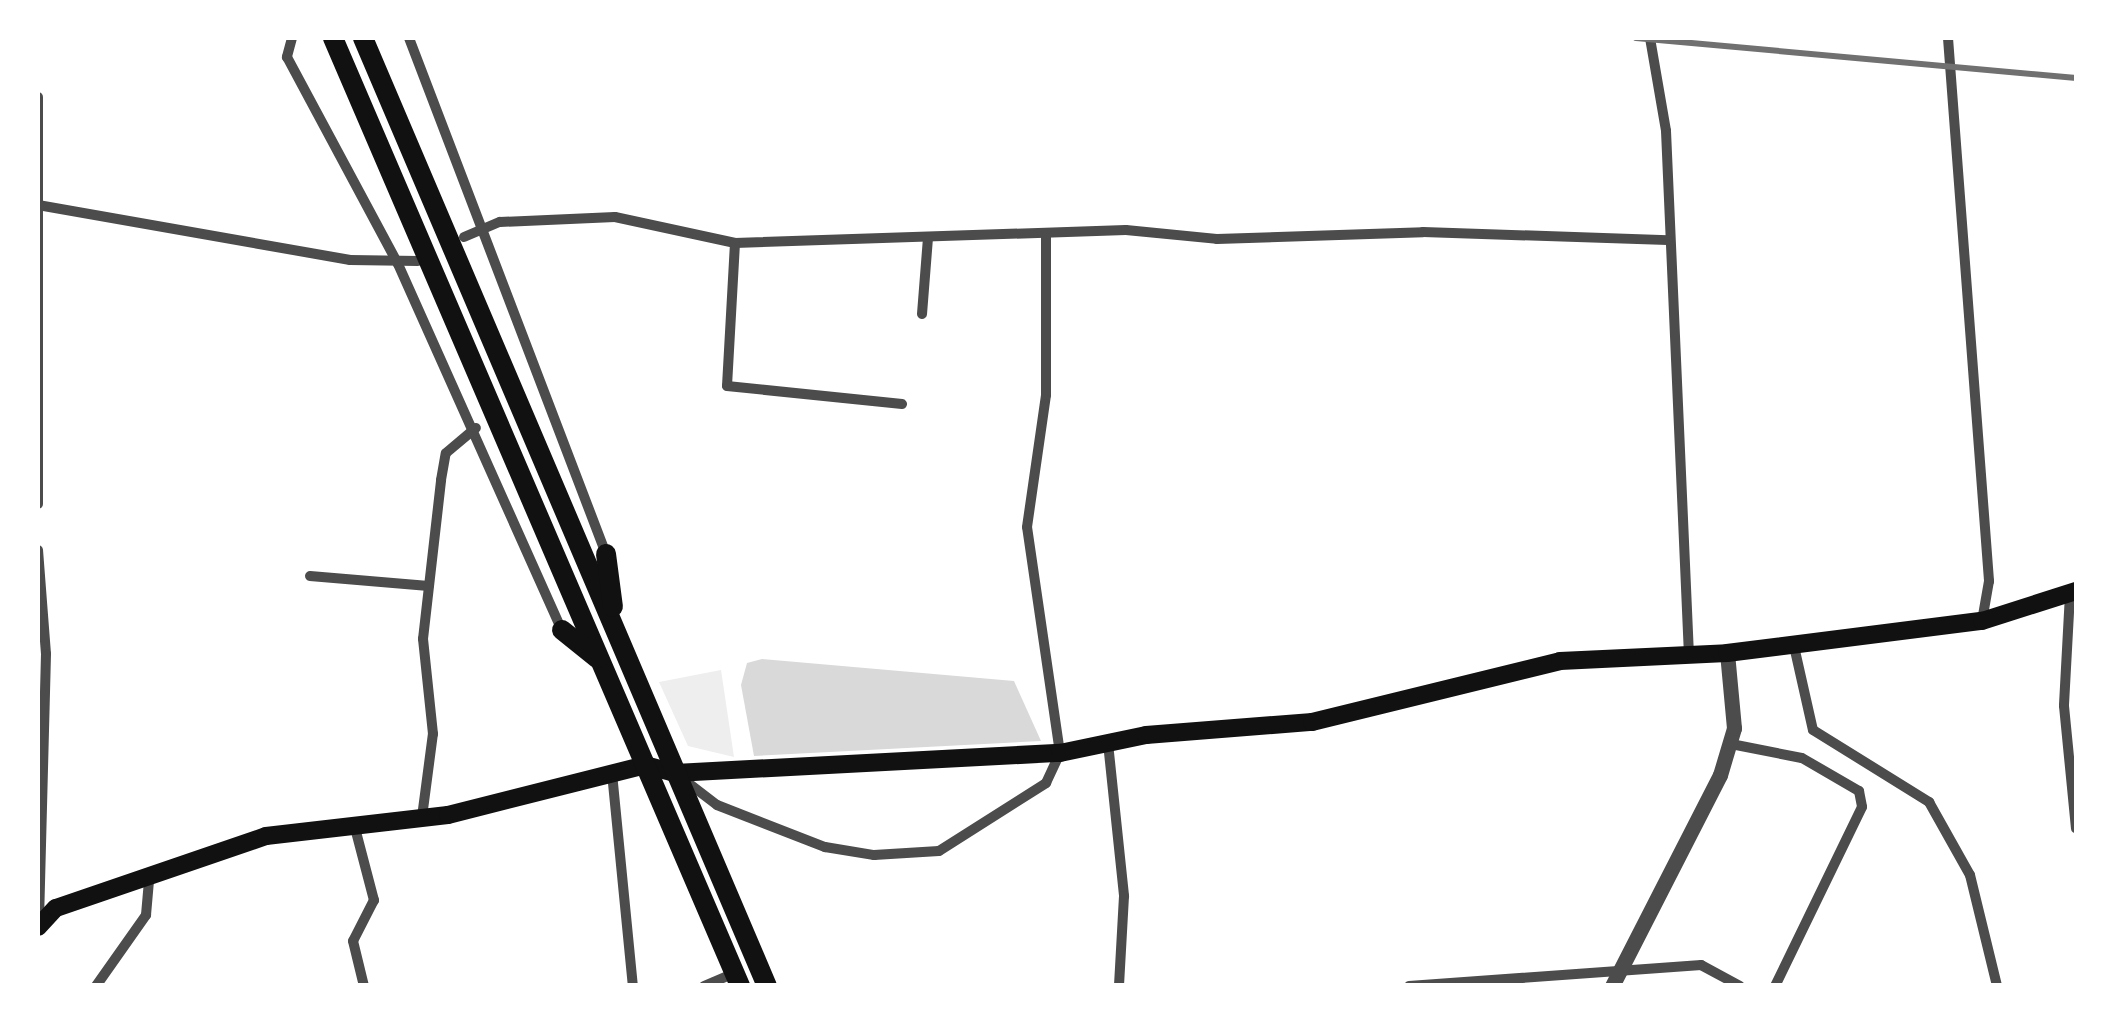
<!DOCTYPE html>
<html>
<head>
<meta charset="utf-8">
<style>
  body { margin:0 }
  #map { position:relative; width:2114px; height:1023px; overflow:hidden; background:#fff; font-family:Mulish,sans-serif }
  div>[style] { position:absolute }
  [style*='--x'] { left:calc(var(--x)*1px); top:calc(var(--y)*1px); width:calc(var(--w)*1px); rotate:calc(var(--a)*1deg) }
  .green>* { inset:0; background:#eee }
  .water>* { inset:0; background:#d9d9d9 }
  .minor>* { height:10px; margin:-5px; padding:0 5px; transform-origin:5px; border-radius:5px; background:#4c4c4c }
  .tertiary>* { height:15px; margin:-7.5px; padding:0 7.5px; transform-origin:7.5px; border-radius:7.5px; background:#4c4c4c }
  .secondary>* { height:18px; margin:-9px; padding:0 9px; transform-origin:9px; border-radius:9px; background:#111 }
  .trunk>* { height:20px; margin:-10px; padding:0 10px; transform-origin:10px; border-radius:10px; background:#111 }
  .rail>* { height:6px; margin:-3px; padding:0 3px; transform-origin:3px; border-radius:3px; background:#707070 }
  span { translate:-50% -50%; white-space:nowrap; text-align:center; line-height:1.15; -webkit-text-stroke:9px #fff; paint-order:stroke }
  .frame { position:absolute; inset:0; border:40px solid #fff; pointer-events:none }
</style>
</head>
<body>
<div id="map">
  <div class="green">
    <div style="clip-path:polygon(721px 670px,734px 757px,688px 746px,659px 682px)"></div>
  </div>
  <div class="water">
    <div style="clip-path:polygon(762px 659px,1014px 681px,1041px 741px,754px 756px,741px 685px,747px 663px)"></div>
  </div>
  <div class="minor">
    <div style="--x:292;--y:38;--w:20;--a:105"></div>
    <div style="--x:287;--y:57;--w:235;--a:61.8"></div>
    <div style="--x:398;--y:264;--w:401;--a:65.9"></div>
    <div style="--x:409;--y:38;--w:552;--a:69.1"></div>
    <div style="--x:1650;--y:38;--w:94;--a:80.2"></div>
    <div style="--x:1666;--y:131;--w:525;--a:87.49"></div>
    <div style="--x:1948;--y:38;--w:545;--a:85.68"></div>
    <div style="--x:1989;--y:581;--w:41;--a:99.9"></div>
    <div style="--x:38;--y:97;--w:407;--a:90"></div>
    <div style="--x:38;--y:205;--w:317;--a:10"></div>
    <div style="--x:350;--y:260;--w:68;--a:0.8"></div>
    <div style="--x:464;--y:237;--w:39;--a:-23"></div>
    <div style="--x:500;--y:222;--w:115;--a:-2.5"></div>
    <div style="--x:615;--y:217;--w:123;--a:12.2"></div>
    <div style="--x:735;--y:243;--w:391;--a:-1.9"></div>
    <div style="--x:1126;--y:230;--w:91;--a:5.6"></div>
    <div style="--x:1217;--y:239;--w:206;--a:-1.9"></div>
    <div style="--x:1423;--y:232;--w:245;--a:1.9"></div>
    <div style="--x:735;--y:243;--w:143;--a:93.2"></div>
    <div style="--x:727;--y:386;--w:176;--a:5.9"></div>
    <div style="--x:922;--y:314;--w:77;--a:-85.5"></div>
    <div style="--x:38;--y:550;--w:104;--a:85.6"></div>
    <div style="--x:46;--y:654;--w:270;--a:91.5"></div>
    <div style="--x:310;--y:576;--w:119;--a:4.8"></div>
    <div style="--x:2070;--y:594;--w:112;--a:93.1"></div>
    <div style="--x:2064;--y:706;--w:123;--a:84.4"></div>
    <div style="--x:1794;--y:646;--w:86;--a:77.3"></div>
    <div style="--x:1813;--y:730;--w:137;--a:31.8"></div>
    <div style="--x:1929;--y:802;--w:84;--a:60.7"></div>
    <div style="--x:1970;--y:875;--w:114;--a:76.3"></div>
    <div style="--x:1108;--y:743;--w:154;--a:84"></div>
    <div style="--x:1124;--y:896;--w:90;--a:93.2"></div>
    <div style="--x:1731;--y:744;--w:72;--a:11.2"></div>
    <div style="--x:1802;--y:758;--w:66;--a:30.1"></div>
    <div style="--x:1859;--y:791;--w:16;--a:79"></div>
    <div style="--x:1862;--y:807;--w:199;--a:115.9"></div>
    <div style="--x:612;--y:773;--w:214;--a:84.4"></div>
    <div style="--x:683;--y:779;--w:43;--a:37.4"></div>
    <div style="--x:717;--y:805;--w:116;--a:21.3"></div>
    <div style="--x:825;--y:847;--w:50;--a:9.3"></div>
    <div style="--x:874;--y:855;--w:65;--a:-3.5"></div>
    <div style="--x:939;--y:851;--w:127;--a:-32.4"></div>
    <div style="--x:1046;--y:783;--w:33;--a:-65"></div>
    <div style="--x:1060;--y:753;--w:228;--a:-98.3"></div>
    <div style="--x:1027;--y:527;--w:133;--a:-81.8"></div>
    <div style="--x:1046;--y:395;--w:162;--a:-90"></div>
    <div style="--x:422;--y:817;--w:84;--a:-82.5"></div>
    <div style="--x:433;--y:734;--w:96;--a:-96"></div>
    <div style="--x:423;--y:639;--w:160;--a:-83.5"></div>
    <div style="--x:441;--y:480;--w:27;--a:-80"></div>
    <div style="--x:446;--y:453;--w:39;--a:-40"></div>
    <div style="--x:354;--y:824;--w:79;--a:75.3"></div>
    <div style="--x:374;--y:900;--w:46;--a:117.1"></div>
    <div style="--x:353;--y:941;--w:46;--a:76.3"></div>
    <div style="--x:96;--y:986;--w:87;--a:-54.8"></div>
    <div style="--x:146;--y:915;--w:36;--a:-85"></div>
    <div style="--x:704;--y:986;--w:33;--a:-23"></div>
    <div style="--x:1409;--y:986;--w:293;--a:-4.1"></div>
    <div style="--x:1701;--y:965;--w:44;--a:28.3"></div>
  </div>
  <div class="tertiary">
    <div style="--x:1612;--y:986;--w:237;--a:-62.9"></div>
    <div style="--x:1720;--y:775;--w:49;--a:-73.4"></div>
    <div style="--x:1734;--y:728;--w:75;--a:-95.3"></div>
  </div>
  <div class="secondary">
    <div style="--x:38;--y:927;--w:26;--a:-47"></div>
    <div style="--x:56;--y:908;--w:222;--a:-18.9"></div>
    <div style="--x:266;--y:836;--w:183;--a:-6.6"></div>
    <div style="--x:448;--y:815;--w:203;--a:-14.2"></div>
    <div style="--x:645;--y:765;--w:31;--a:15"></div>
    <div style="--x:675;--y:773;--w:386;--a:-3"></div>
    <div style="--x:1060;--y:753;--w:88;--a:-11.8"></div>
    <div style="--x:1146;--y:735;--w:167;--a:-4.5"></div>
    <div style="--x:1312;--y:722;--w:255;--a:-13.8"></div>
    <div style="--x:1560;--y:661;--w:167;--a:-2.7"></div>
    <div style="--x:1727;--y:653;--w:257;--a:-7.2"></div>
    <div style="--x:1982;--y:621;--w:99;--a:-17.7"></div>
  </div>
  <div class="trunk">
    <div style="--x:333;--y:38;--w:1032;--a:66.76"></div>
    <div style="--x:363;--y:38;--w:1030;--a:66.92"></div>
    <div style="--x:606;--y:554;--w:53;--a:82.5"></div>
    <div style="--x:562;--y:630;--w:45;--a:38.7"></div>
  </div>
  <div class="rail">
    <div style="--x:1636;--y:38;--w:442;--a:5.2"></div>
  </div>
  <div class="frame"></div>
</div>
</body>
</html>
